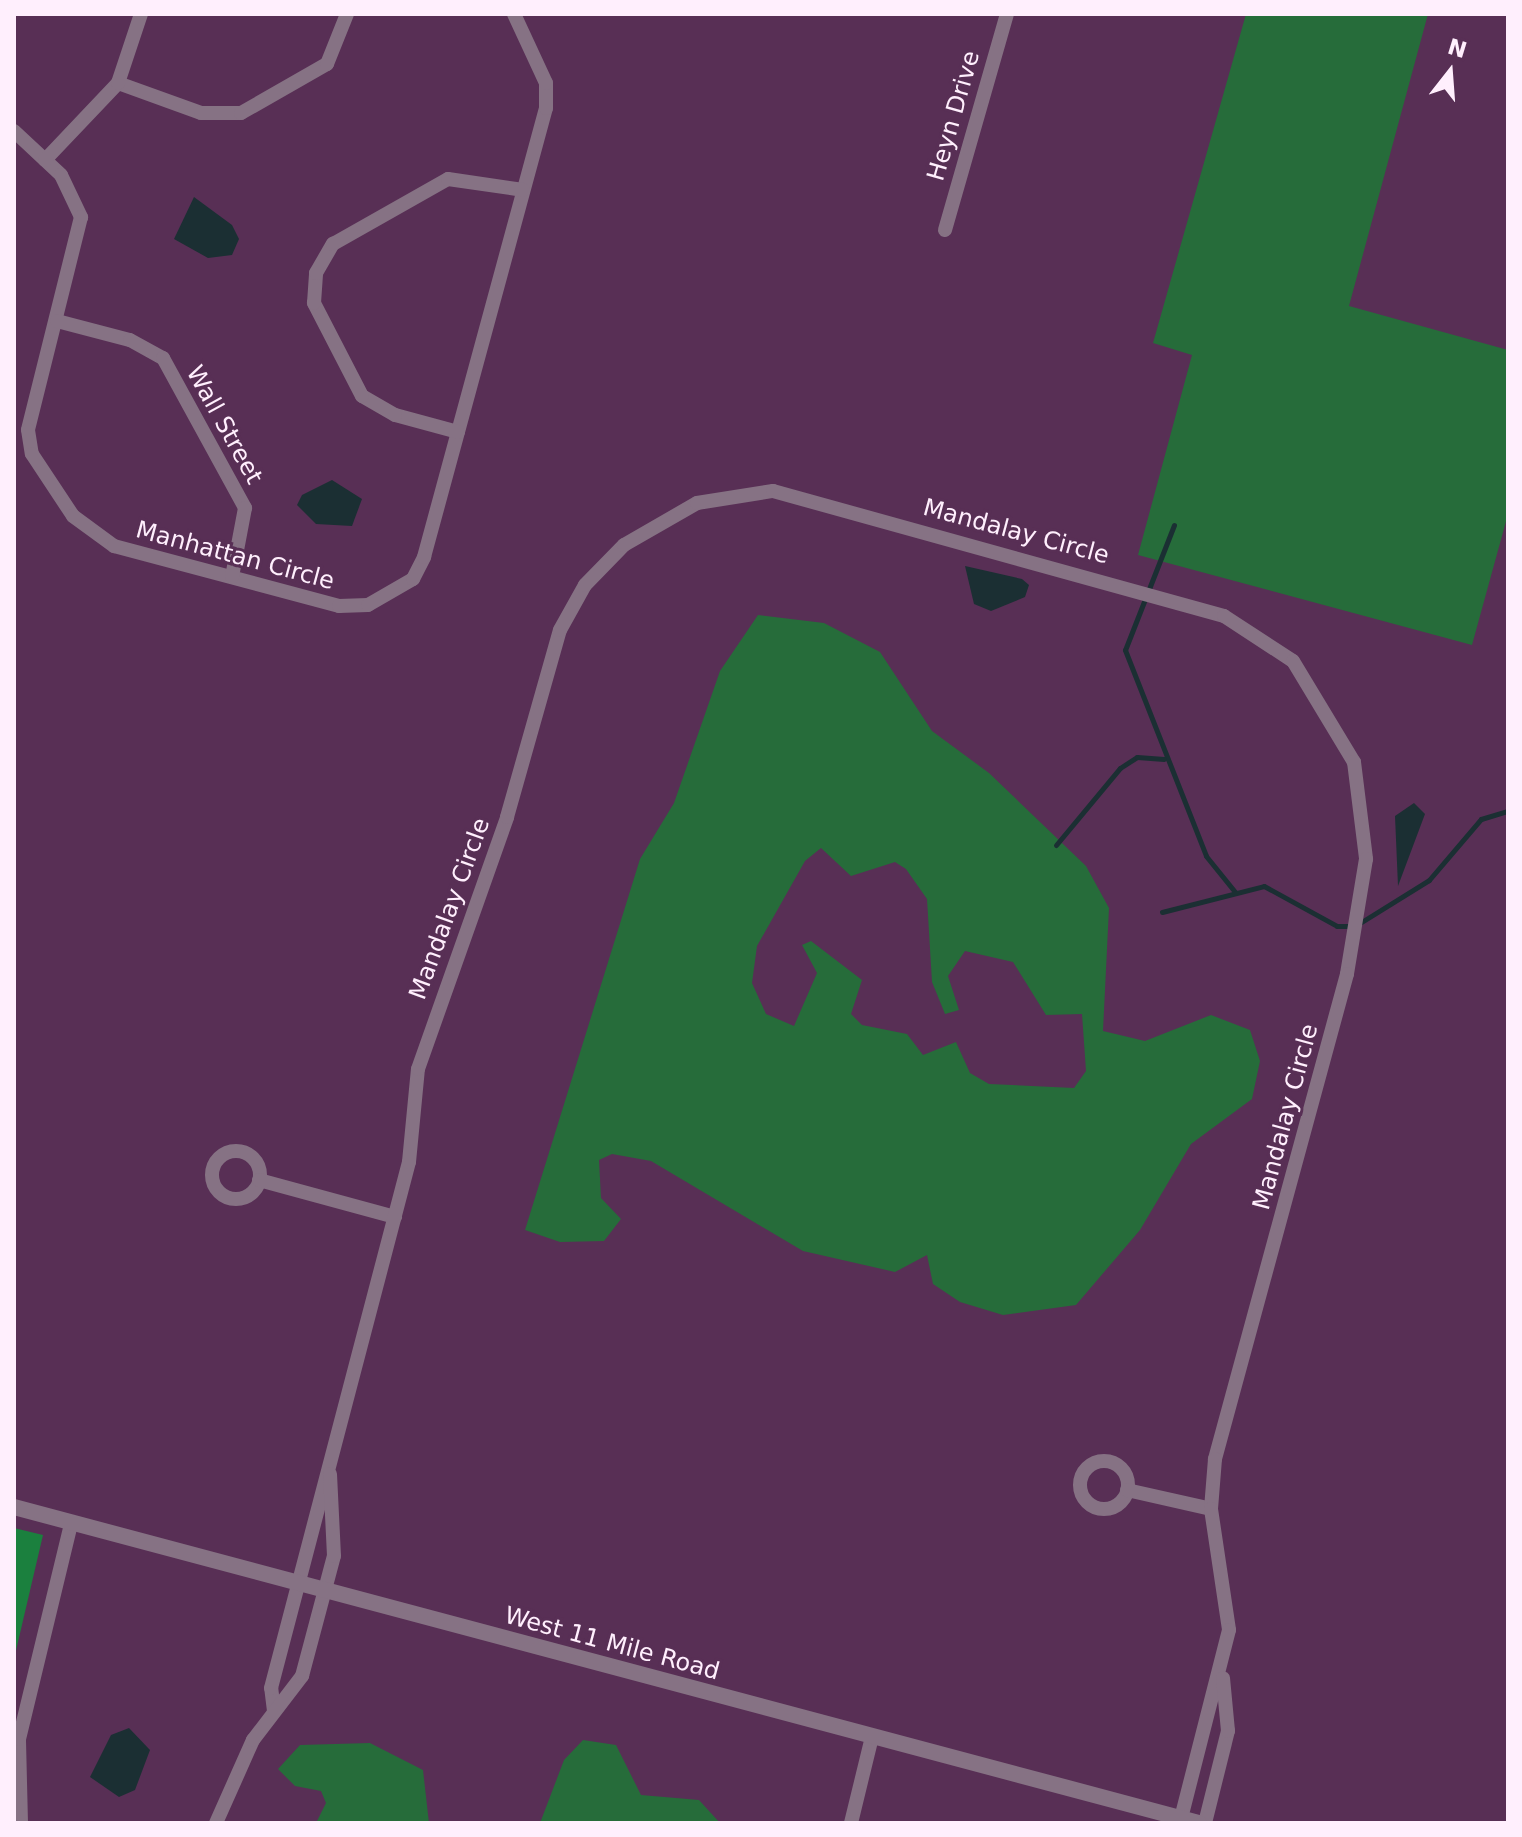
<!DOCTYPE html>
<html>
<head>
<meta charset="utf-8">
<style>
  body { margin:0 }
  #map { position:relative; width:1522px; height:1837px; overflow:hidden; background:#582f55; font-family:"DejaVu Sans",sans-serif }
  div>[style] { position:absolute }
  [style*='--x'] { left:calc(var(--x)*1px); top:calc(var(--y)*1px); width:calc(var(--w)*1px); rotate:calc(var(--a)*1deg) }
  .green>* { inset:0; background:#266c3a }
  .forest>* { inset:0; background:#1b803e }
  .water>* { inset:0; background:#1b2f33 }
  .stream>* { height:5px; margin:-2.5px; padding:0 2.5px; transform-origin:2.5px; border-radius:2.5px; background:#1b2f33 }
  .minor>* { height:14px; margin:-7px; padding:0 7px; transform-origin:7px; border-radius:7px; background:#867284 }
  .minor>.ring { margin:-7px; padding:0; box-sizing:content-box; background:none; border:14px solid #867284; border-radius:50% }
  .tertiary>* { height:16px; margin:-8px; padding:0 8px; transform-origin:8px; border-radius:8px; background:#867284 }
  span { translate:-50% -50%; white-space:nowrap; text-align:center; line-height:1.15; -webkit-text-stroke:6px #582f55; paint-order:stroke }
  .street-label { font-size:24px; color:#ffeffd }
  .frame { position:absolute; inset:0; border:16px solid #ffeffd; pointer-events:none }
  .north { position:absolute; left:1410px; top:32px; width:80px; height:80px; -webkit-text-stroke:6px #582f55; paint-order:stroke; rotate:17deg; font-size:22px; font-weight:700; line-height:32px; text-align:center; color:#ffeffd }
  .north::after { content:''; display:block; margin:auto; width:28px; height:36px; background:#ffeffd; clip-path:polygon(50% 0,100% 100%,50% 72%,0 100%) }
</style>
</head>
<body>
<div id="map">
  <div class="green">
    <div style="clip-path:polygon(1246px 14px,1428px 14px,1349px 306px,1508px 350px,1508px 514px,1472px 645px,1138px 555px,1192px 355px,1153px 343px)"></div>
    <div style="clip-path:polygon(evenodd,758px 615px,824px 623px,880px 652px,932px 731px,989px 773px,1086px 866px,1109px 908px,1103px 1031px,1145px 1041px,1211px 1015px,1250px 1030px,1260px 1061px,1252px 1099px,1191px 1144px,1140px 1230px,1076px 1305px,1003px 1315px,960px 1302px,933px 1284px,927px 1255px,895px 1272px,803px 1251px,651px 1161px,612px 1154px,599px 1160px,601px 1198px,621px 1219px,604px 1241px,560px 1242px,525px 1230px,640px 859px,674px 803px,720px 671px,758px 615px,821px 848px,851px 876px,895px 862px,906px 869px,927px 899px,932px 982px,945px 1014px,959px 1010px,948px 976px,965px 951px,1013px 962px,1046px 1015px,1082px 1014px,1086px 1071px,1074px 1088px,989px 1084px,970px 1073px,956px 1042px,923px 1055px,907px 1034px,862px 1025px,851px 1014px,862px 980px,811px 941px,802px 945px,817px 973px,794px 1026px,766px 1014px,752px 983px,757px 946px,805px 861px,821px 848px)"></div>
    <div style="clip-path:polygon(583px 1740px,616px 1745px,641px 1795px,699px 1800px,720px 1823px,540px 1823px,564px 1760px)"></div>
    <div style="clip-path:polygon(370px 1743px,423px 1770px,429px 1823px,316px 1823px,326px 1803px,321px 1791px,295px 1786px,278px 1769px,300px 1745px)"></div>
  </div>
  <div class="forest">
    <div style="clip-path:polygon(14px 1528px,43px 1535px,14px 1659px)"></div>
  </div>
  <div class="water">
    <div style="clip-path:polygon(194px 197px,232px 225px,239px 239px,232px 255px,208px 258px,174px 239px)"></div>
    <div style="clip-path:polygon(332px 480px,362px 499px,352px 526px,316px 524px,297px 505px,302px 495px)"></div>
    <div style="clip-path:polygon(965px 566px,1022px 579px,1029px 585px,1025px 597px,991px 611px,974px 604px)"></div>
    <div style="clip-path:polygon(1414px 803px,1425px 814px,1398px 886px,1395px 816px)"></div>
    <div style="clip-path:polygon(129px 1728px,150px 1750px,135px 1790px,119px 1797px,90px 1777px,111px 1735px)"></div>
  </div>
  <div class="stream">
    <div style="--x:1174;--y:525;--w:134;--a:111.4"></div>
    <div style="--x:1125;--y:650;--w:221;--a:68.5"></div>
    <div style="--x:1206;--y:856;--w:46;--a:51.1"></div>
    <div style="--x:1056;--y:845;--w:100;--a:-50.3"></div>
    <div style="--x:1120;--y:768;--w:20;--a:-33"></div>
    <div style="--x:1137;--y:757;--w:27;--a:4"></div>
    <div style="--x:1162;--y:912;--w:105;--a:-14.3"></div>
    <div style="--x:1264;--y:886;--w:83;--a:28.7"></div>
    <div style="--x:1337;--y:926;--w:18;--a:0"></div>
    <div style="--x:1355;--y:926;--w:87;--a:-31.9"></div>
    <div style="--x:1429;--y:880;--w:80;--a:-49.6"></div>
    <div style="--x:1481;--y:819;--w:28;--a:-17"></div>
  </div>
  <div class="minor">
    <div style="--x:118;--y:83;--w:88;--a:19.9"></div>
    <div style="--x:201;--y:113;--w:40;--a:0"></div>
    <div style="--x:241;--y:113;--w:99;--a:-29.7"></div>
    <div style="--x:327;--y:64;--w:54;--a:-68.2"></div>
    <div style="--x:14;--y:131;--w:64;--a:43.1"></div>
    <div style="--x:61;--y:175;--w:47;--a:64.5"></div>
    <div style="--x:81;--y:217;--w:219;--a:104"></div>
    <div style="--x:28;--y:430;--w:24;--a:81"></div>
    <div style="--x:32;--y:454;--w:74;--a:56.5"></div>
    <div style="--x:73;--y:516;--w:51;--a:36.2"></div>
    <div style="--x:114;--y:546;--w:233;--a:14.9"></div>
    <div style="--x:339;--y:606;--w:29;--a:-2"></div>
    <div style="--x:368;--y:605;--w:52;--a:-30"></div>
    <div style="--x:413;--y:579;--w:25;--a:-63"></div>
    <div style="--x:424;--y:557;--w:465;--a:-74.8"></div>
    <div style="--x:546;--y:108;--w:25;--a:-90"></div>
    <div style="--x:546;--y:83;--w:76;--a:-114.9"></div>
    <div style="--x:45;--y:160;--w:106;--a:-46.5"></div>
    <div style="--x:118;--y:83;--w:73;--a:-71.6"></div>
    <div style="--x:945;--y:230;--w:225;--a:-74"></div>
    <div style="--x:57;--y:321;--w:75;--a:14.6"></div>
    <div style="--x:130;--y:340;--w:38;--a:29"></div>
    <div style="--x:163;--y:358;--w:171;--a:61.3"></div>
    <div style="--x:245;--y:508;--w:70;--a:100.7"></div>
    <div style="--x:458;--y:432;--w:65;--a:-164.9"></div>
    <div style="--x:395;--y:415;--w:38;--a:-150"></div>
    <div style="--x:362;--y:396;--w:105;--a:-117.3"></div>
    <div style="--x:314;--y:303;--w:30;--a:-86"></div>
    <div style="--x:316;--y:273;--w:34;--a:-60"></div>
    <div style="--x:333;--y:244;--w:132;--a:-29.5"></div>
    <div style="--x:448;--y:179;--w:76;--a:8.3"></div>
    <div class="ring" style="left:212px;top:1151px;width:34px;height:34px"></div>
    <div style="--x:259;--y:1180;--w:141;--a:15.2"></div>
    <div class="ring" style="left:1080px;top:1461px;width:34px;height:34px"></div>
    <div style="--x:1127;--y:1490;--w:86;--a:12.7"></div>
    <div style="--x:274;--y:1711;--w:23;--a:-97"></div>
    <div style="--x:271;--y:1688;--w:544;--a:-75.3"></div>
    <div style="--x:409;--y:1162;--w:93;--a:-84.5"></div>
    <div style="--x:418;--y:1069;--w:267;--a:-70.5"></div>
    <div style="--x:507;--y:817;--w:194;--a:-74.2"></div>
    <div style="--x:560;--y:630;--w:51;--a:-60.9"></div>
    <div style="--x:585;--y:585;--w:56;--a:-45.7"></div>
    <div style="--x:624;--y:545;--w:84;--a:-29.9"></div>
    <div style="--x:697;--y:503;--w:77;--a:-9"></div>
    <div style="--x:773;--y:491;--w:468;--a:15.5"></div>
    <div style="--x:1224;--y:616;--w:82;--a:33.1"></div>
    <div style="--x:1293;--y:661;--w:118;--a:58.9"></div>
    <div style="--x:1354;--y:762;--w:98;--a:82.9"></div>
    <div style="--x:1366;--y:859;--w:117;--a:99.4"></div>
    <div style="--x:1347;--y:974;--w:503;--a:105.23"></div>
    <div style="--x:1215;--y:1459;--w:50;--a:94.6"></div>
    <div style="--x:1211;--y:1509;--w:122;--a:81.5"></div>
    <div style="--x:1229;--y:1630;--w:194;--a:104.3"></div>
    <div style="--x:21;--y:1823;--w:84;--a:-91.4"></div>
    <div style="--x:19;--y:1739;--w:221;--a:-76.4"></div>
    <div style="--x:216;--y:1823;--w:91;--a:-66"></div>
    <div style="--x:253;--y:1740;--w:81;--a:-52.6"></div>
    <div style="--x:302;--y:1676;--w:124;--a:-75.1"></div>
    <div style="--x:334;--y:1556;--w:82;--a:-92.8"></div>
    <div style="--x:851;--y:1823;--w:89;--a:-76.3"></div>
    <div style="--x:1205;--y:1823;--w:95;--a:-76"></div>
    <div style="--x:1228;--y:1731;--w:53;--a:-95.4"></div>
  </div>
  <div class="tertiary">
    <div style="--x:14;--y:1507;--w:1226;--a:14.93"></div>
  </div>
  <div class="street-label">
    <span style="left:954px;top:116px;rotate:-74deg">Heyn Drive</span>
    <span style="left:224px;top:425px;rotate:61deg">Wall Street</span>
    <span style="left:1016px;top:532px;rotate:15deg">Mandalay Circle</span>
    <span style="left:235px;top:556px;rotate:15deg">Manhattan Circle</span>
    <span style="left:450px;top:909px;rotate:-70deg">Mandalay Circle</span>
    <span style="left:1286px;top:1117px;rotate:-75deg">Mandalay Circle</span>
    <span style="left:612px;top:1644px;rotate:15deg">West 11 Mile Road</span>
  </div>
  <div class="frame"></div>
  <div class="north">N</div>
</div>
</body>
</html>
